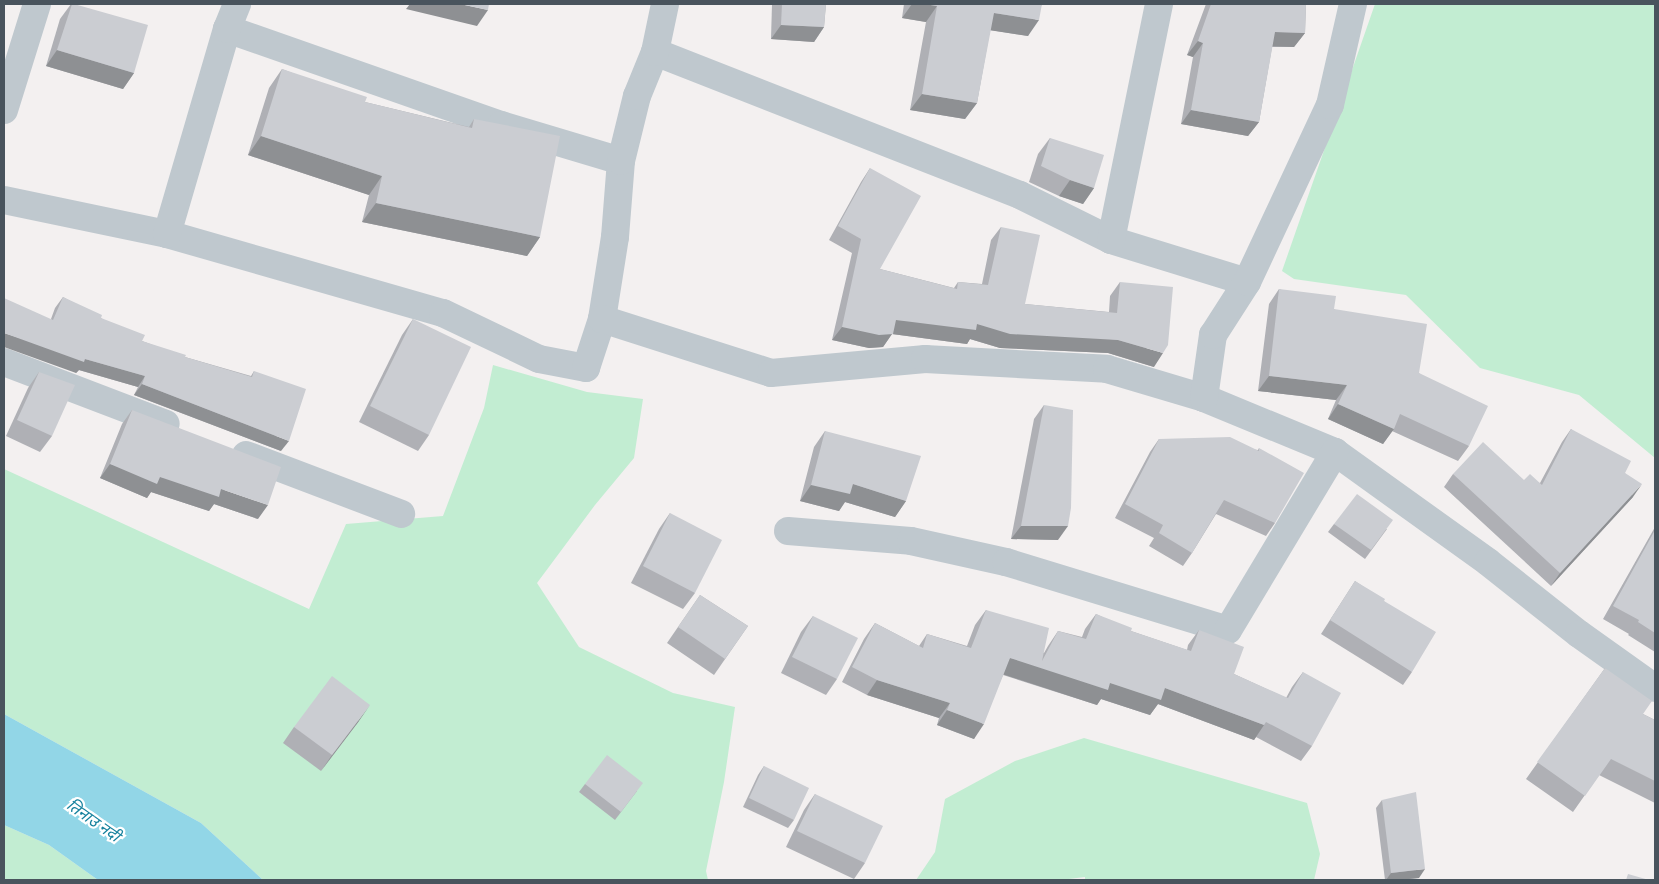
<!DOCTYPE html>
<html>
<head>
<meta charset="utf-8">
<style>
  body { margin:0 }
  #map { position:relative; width:1659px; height:884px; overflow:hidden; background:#f3f0f0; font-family:Rubik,"Noto Sans Devanagari",sans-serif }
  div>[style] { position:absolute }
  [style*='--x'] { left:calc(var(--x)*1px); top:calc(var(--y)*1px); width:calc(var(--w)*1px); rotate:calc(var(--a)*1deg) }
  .green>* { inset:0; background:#c2edd2 }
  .water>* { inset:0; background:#92d6e7 }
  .minor>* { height:28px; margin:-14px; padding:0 14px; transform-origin:14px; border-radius:14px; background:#bfc8ce }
  .wall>* { inset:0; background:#afb0b5 }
  .shaded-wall>* { inset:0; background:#8e9093 }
  .building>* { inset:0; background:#cbcdd2 }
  span { translate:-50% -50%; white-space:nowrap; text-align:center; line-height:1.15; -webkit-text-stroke:4.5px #fff; paint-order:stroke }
  .water-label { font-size:16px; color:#15819d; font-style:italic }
  .frame { position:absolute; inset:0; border:5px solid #49545d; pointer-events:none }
</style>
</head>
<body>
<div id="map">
  <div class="green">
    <div style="clip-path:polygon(1375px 4px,1655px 4px,1655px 458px,1579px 395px,1480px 368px,1406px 295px,1294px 279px,1282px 271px)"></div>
    <div style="clip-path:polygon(493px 365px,587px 392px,643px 399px,634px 458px,595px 505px,537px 583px,579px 647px,673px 693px,735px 707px,724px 782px,706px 871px,708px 880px,263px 880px,201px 823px,4px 714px,4px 469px,309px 609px,346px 524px,443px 516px,484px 408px)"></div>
    <div style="clip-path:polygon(1084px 738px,1307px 803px,1320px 854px,1314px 880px,1085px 880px,1085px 877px,1061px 880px,916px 880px,935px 852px,945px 799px,1015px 761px)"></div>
    <div style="clip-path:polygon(4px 825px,49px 845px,98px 880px,4px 880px)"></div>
  </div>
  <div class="water">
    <div style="clip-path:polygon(4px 714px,201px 823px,263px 880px,98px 880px,49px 845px,4px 825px)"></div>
  </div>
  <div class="minor">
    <div style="--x:227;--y:29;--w:290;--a:19.3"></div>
    <div style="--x:501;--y:125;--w:125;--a:16.7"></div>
    <div style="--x:655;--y:52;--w:392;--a:21.4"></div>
    <div style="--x:1020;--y:195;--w:102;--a:26.3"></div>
    <div style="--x:1111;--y:240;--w:142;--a:17.2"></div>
    <div style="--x:4;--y:110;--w:111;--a:-72.7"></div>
    <div style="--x:4;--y:200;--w:167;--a:11.8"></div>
    <div style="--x:167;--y:234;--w:287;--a:16"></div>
    <div style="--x:443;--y:313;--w:106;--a:25.6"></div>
    <div style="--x:539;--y:359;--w:48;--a:10.8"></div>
    <div style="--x:586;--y:368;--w:52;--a:-71.9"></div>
    <div style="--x:602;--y:319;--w:83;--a:-81"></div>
    <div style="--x:615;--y:237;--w:76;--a:-85.5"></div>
    <div style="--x:621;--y:161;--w:67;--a:-76.2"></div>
    <div style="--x:637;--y:96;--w:48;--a:-67.8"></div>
    <div style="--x:655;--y:52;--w:49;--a:-78.2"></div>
    <div style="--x:167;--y:234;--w:214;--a:-73.7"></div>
    <div style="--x:227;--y:29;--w:27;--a:-68"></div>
    <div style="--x:1111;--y:240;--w:241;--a:-78.5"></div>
    <div style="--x:602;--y:319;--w:177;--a:17.7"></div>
    <div style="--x:771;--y:373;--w:155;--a:-5.2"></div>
    <div style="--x:925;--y:359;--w:182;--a:3.1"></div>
    <div style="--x:1107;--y:369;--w:101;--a:16.6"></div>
    <div style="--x:1204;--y:398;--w:142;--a:22.4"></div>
    <div style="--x:1335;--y:452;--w:188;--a:35.7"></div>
    <div style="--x:1488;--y:562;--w:116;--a:38.4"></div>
    <div style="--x:1579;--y:634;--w:93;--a:35.4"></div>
    <div style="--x:4;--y:362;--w:173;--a:20.9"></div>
    <div style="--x:1204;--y:398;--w:64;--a:-81.9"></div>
    <div style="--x:1213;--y:335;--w:63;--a:-57.3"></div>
    <div style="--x:1247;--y:282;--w:195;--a:-64.9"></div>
    <div style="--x:1330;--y:105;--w:104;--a:-77.2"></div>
    <div style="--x:246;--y:455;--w:166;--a:20.8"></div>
    <div style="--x:788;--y:531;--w:123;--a:4.6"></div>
    <div style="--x:911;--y:541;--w:97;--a:12.5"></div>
    <div style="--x:1006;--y:562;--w:232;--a:17"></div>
    <div style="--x:1228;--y:630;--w:208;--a:-59"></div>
  </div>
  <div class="wall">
    <div style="clip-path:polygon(71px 4px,134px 73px,123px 89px,46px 66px,60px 19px)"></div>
    <div style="clip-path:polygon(772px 4px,826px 4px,824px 27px,814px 42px,771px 39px)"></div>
    <div style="clip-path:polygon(904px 4px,1042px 4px,1028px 36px,990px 30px,977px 103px,965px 119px,910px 110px,926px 22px,902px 18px)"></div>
    <div style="clip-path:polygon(1206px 4px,1306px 4px,1305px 33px,1294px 47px,1272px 47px,1259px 122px,1248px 136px,1181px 124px,1193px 57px,1187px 55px)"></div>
    <div style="clip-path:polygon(282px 69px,365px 102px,469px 127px,474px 119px,540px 237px,527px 256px,362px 222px,369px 195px,248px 155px,269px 88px)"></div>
    <div style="clip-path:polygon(1050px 138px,1094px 188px,1083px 204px,1059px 196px,1029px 182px,1038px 154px)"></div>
    <div style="clip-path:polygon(870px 168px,880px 269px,954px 288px,958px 282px,982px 284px,991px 240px,1001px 227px,1025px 304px,1109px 312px,1110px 296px,1120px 282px,1154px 367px,1108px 353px,1000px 348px,970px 339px,967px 344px,892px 334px,883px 347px,869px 348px,832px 340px,852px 253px,829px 240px,861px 182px)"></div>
    <div style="clip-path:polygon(1279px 289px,1334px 309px,1419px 373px,1469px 446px,1458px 461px,1392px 431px,1383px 444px,1328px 419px,1336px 400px,1258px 391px,1269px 304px)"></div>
    <div style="clip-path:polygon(63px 297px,142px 341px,185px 357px,251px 376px,254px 371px,281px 451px,134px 395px,138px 387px,79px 370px,76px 373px,51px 319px,55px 308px)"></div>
    <div style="clip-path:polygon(413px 319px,429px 435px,418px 451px,359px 422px,402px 335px)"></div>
    <div style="clip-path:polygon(39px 372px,52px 436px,40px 452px,6px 436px,28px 388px)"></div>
    <div style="clip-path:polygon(1044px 405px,1058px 540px,1011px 539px,1034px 419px)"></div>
    <div style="clip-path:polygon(132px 410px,258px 519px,214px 504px,209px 511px,151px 492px,147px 498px,100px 478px,122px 424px)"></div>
    <div style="clip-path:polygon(1571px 429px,1625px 473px,1633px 497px,1551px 586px,1444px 487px,1453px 474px,1524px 480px,1540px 483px,1562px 442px)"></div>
    <div style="clip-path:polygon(825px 431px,906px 501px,895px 517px,845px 502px,839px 511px,800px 501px,814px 447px)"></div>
    <div style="clip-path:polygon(1159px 439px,1258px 450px,1259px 448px,1275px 523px,1266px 536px,1216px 514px,1192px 553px,1183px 566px,1149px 546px,1154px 538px,1115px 518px,1150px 452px)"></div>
    <div style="clip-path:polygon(670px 513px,695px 593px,683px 609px,631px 583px,659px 529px)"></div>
    <div style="clip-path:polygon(1334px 524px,1387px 529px,1365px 559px,1328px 532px)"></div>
    <div style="clip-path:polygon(1655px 527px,1655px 652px,1628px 635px,1629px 634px,1603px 619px)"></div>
    <div style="clip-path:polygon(1355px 581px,1384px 601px,1412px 672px,1403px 685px,1321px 634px)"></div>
    <div style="clip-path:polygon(700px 595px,748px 626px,714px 675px,667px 643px)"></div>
    <div style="clip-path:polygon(986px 610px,1044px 653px,1048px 646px,1058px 631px,1082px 637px,1085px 629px,1096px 614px,1131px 631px,1187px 650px,1188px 645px,1199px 630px,1234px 674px,1286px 698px,1292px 687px,1303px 672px,1312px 746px,1301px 761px,1256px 737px,1254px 740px,1158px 704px,1150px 715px,1101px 699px,1097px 705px,1003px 675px,974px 739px,937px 725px,939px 718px,867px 695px,842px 682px,864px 639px,875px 623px,919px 646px,927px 634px,967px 646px,975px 625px)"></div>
    <div style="clip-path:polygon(813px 616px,837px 679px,826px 695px,781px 673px,801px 632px)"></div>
    <div style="clip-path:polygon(1605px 668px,1643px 714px,1655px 720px,1655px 803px,1599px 775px,1573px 812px,1526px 779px)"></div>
    <div style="clip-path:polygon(359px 721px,321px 771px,283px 743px,294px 727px)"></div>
    <div style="clip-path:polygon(764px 766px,794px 820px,788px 828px,743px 807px,758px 775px)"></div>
    <div style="clip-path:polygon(585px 784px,637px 791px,615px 820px,579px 792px)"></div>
    <div style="clip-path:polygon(815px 794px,865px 863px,854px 879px,786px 847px,804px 810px)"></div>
    <div style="clip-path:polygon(1382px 800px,1419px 878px,1399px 880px,1385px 880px,1376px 808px)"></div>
  </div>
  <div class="shaded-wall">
    <div style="clip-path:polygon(410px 4px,460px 4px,488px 10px,477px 26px,406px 9px)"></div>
    <div style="clip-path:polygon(912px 4px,924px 4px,937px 6px,926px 22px,902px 18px)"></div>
    <div style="clip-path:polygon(994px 13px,1039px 20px,1028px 36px,982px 29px)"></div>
    <div style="clip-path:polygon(781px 25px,824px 27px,814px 42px,771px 39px)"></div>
    <div style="clip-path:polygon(1275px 32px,1305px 33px,1294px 47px,1265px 46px)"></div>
    <div style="clip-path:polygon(1198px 41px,1203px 43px,1193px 57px,1187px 55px)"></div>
    <div style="clip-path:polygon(57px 50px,134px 73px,123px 89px,46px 66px)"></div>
    <div style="clip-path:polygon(922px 94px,977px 103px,965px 119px,910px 110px)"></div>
    <div style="clip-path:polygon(1191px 110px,1259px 122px,1248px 136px,1181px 124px)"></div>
    <div style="clip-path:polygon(261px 136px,382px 176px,369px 195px,248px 155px)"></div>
    <div style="clip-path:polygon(1070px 180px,1094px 188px,1083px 204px,1059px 196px)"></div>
    <div style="clip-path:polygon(376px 203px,540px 237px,527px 256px,362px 222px)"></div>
    <div style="clip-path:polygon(896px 320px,977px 324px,1118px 340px,1163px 353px,1154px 367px,1108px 353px,1000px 348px,970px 339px,967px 344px,892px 334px,883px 347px,869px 348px,832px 340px,842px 327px)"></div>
    <div style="clip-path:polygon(4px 333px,85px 359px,145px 376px,138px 387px,79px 370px,76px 373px,4px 347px)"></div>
    <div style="clip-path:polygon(1269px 376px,1347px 385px,1336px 400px,1258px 391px)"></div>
    <div style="clip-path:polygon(142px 384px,289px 441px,281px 451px,134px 395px)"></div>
    <div style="clip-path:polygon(1338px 404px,1394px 429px,1383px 444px,1328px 419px)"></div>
    <div style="clip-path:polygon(110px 464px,160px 477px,221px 489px,268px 505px,258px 519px,214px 504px,209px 511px,151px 492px,147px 498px,100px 478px)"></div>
    <div style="clip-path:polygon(853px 484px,906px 501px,895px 517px,845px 502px,839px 511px,800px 501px,811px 485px)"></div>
    <div style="clip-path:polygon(1642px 484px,1633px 497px,1551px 586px,1560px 573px)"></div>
    <div style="clip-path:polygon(1021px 526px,1068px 526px,1058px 540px,1011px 539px)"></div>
    <div style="clip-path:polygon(1010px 658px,1110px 683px,1165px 688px,1264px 725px,1254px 740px,1158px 704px,1150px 715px,1101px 699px,1097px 705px,999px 673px)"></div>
    <div style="clip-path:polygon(877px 680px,950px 703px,939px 718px,867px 695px)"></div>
    <div style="clip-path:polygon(370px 705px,359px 721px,321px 771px,332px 755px)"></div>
    <div style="clip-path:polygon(947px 710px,984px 724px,974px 739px,937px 725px)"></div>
    <div style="clip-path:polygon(1425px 869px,1419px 878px,1399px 880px,1386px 880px,1391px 873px)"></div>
  </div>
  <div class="building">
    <div style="clip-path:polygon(72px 4px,74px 4px,148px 25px,134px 73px,57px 50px)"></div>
    <div style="clip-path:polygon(460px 4px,489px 4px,488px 10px)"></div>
    <div style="clip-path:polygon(782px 4px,826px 4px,824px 27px,781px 25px)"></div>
    <div style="clip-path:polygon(924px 4px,1042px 4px,1039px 20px,994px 13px,977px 103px,922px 94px,937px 6px)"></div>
    <div style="clip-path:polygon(1211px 4px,1306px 4px,1305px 33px,1275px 32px,1259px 122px,1191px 110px,1203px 43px,1198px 41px)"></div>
    <div style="clip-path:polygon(282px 69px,367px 97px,365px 102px,472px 128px,474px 119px,560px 136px,540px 237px,376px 203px,382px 176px,261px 136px)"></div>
    <div style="clip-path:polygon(1050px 138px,1104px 155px,1094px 188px,1070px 180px,1041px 166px)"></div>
    <div style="clip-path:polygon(870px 168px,921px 196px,880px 269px,957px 289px,958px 282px,988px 285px,1001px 227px,1040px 235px,1025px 304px,1117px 313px,1120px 282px,1173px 287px,1168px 345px,1163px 353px,1118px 340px,1010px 334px,977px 324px,976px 330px,896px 320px,893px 334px,879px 335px,842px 327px,861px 239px,838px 226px)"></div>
    <div style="clip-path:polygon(1279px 289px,1336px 296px,1334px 309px,1427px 324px,1419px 373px,1488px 406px,1469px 446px,1400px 414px,1394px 429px,1338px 404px,1347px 385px,1269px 376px)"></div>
    <div style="clip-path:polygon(63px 297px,102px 315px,101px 318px,145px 335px,142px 341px,186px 355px,185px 357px,252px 377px,254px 371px,306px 389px,289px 441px,142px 384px,145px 376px,85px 359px,84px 362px,4px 333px,4px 298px,53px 320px)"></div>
    <div style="clip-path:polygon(413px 319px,471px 347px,429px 435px,370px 406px)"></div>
    <div style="clip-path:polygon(39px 372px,75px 385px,52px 436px,17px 420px)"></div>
    <div style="clip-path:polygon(1044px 405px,1073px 410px,1071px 508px,1068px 526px,1021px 526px)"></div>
    <div style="clip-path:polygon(132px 410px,281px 467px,268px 505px,221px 489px,219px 497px,160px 477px,157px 484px,110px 464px)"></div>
    <div style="clip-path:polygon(1571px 429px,1631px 461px,1625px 473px,1642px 484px,1560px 573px,1453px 474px,1483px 442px,1524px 480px,1530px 474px,1542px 485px)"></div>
    <div style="clip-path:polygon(825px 431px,921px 456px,906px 501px,853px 484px,850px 494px,811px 485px)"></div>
    <div style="clip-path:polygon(1230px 437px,1259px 451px,1259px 448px,1304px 473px,1275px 523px,1224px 500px,1192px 553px,1159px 533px,1163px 525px,1125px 504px,1159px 439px)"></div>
    <div style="clip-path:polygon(1357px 494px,1393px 520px,1371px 550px,1334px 524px)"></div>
    <div style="clip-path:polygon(670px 513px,722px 540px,695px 593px,643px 566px)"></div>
    <div style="clip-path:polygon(1655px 530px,1655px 633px,1638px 622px,1639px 620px,1613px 606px)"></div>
    <div style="clip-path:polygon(1355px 581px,1385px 599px,1384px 601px,1436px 632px,1412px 672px,1330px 620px)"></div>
    <div style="clip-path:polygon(700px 595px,748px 626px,725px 659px,678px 627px)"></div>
    <div style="clip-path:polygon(986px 610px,1049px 628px,1042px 661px,1058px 631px,1086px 639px,1096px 614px,1132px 628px,1131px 631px,1191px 651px,1199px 630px,1244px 647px,1234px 674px,1288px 698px,1303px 672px,1341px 693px,1312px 746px,1266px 722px,1264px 725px,1165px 688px,1161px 700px,1110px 683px,1108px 690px,1010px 658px,984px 724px,947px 710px,950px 703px,877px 680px,852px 667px,875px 623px,923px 648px,927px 634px,971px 648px)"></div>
    <div style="clip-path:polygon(813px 616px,858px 638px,837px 679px,792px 657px)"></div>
    <div style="clip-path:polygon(1605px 668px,1652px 701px,1643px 714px,1655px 720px,1655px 781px,1611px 759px,1585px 796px,1537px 762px)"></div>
    <div style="clip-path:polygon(332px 676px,370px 705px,332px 755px,294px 727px)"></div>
    <div style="clip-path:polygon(607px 755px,643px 783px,621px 812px,585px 784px)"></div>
    <div style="clip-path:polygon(764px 766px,809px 788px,794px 820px,749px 798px)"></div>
    <div style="clip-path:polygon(1416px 792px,1425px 869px,1391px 873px,1382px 800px)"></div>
    <div style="clip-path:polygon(815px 794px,883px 826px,865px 863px,797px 831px)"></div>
    <div style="clip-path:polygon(1628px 874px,1649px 880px,1626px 880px)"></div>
  </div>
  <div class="water-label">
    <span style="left:93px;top:821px;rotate:35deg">तिनाउ नदी</span>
  </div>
  <div class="frame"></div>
</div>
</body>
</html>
